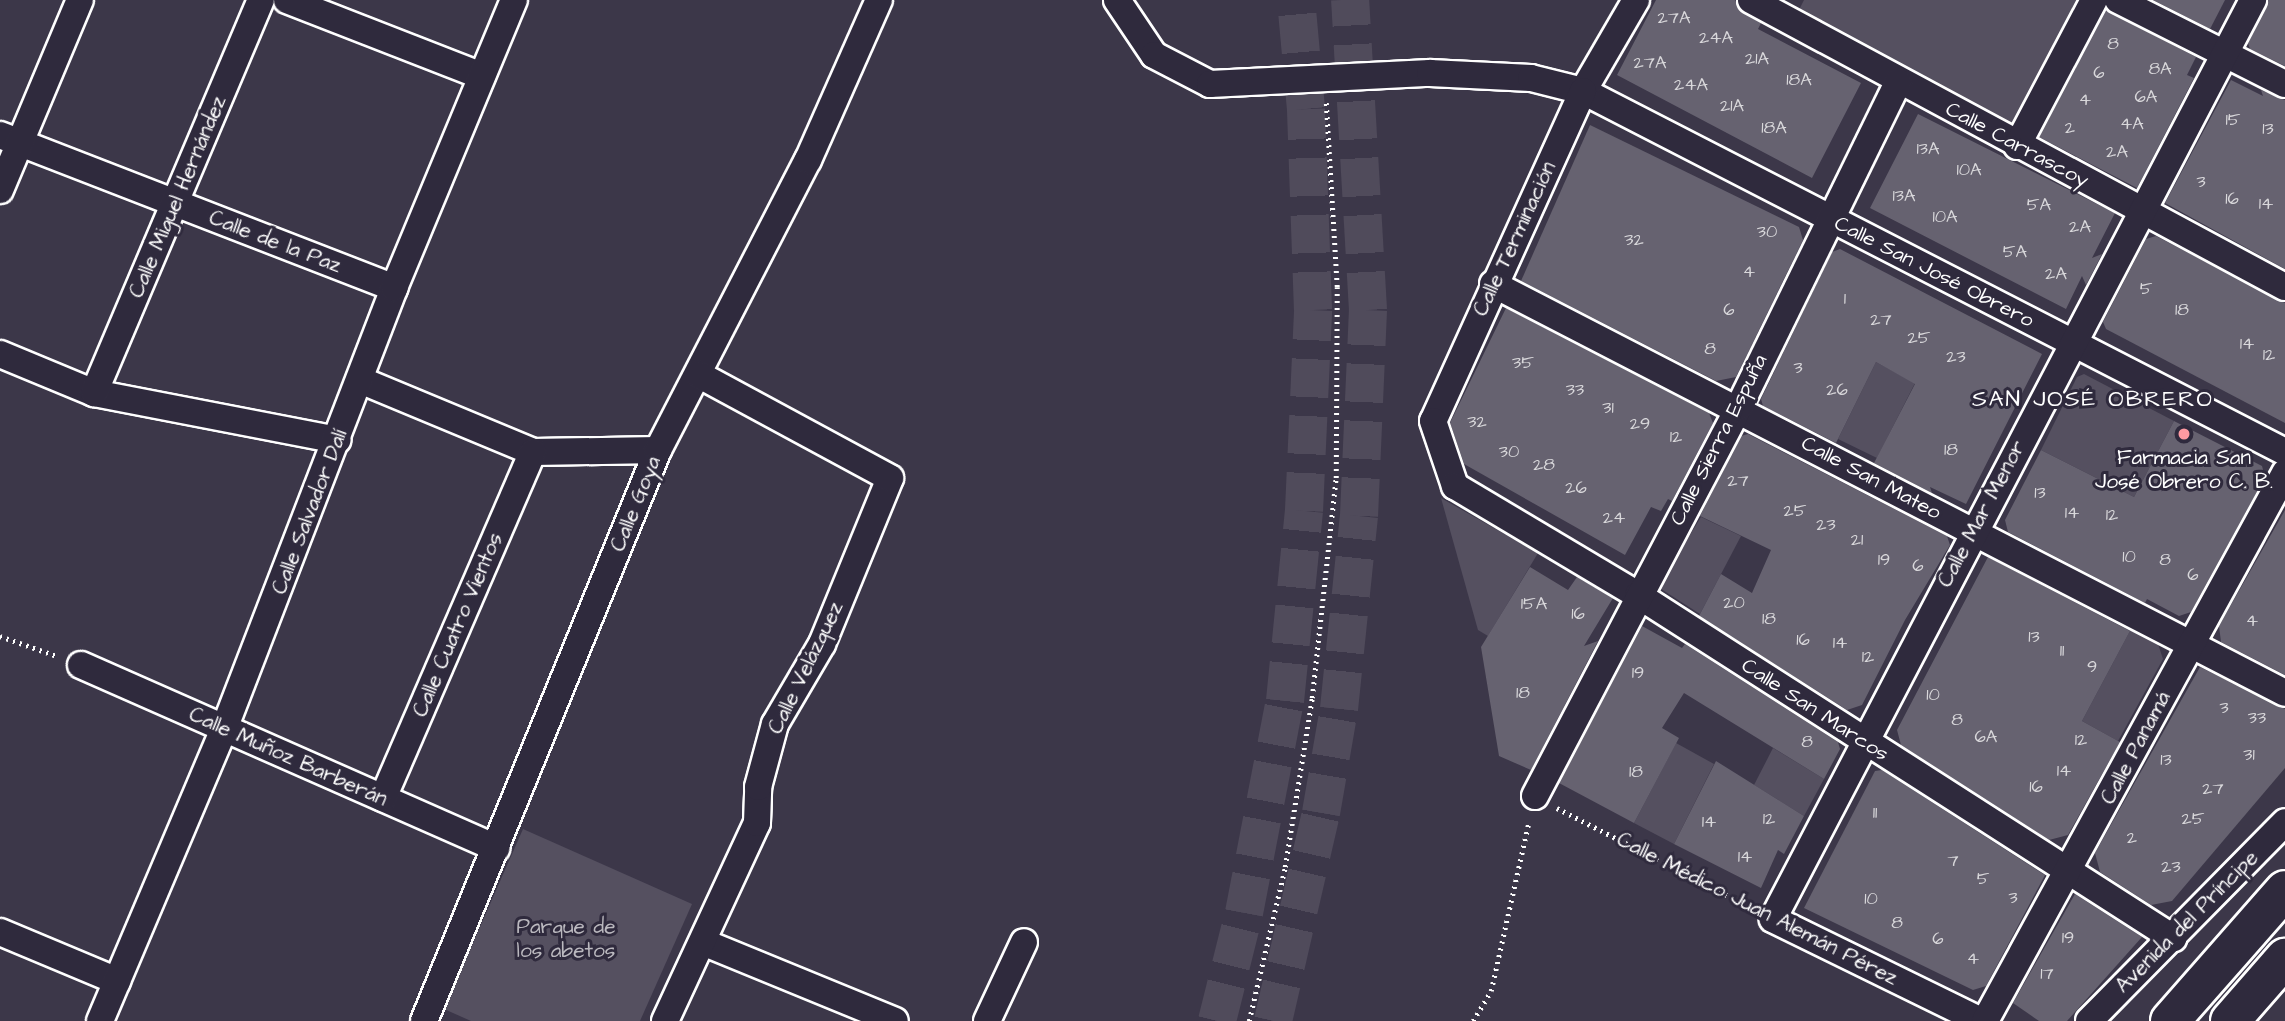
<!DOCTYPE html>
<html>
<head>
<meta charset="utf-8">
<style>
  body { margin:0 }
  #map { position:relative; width:2285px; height:1021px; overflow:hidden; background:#3c3749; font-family:"Architects Daughter",sans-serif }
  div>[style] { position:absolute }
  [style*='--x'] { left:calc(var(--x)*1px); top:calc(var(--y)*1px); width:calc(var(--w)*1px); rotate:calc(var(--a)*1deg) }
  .green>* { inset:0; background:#555060 }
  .building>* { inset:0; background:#666270 }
  .motorway-tunnel>* { height:38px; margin-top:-19px; transform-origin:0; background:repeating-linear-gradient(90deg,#504b5b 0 38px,transparent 0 57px) }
  .path>* { height:4.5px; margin-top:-2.25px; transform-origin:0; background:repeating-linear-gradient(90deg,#fff 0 2px,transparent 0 7px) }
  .roads { filter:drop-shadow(2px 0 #fff) drop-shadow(-2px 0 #fff) drop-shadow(0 2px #fff) drop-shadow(0 -2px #fff) }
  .minor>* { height:26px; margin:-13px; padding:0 13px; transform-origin:13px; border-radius:13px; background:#2f2a3d }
  .primary>* { height:38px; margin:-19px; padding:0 19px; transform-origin:19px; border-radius:19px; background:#2f2a3d }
  .dots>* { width:19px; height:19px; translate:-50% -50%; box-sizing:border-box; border:4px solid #2f2a3d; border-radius:50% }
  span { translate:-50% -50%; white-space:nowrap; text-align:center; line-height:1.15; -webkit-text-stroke:6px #2f2a3d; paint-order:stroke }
  .number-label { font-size:18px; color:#d9d8db }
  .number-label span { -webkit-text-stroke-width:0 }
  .street-label { font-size:21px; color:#fff }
  .poi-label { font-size:21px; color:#fff }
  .park-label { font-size:21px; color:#bbb9bf }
  .neighbourhood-label { font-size:23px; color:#fff; letter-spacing:2px }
</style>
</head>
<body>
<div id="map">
  <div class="green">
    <div style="clip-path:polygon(1804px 0,2078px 0,2010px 129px,1797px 14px)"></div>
    <div style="clip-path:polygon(1876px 362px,1915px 383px,1877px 458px,1838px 439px)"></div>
    <div style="clip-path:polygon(2084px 374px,2174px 421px,2134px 497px,2041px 450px,2077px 377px)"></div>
    <div style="clip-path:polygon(1441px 498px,1538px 553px,1488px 636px,1478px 630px)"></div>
    <div style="clip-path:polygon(1701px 517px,1741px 536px,1700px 614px,1658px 587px)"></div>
    <div style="clip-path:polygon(2131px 629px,2158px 644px,2163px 659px,2118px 741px,2082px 721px)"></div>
    <div style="clip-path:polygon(1676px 743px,1714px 764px,1674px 844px,1634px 823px)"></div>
    <div style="clip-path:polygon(1773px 748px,1824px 779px,1804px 816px,1754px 785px)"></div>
    <div style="clip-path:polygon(523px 829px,692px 904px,640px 1021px,471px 1021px,444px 1009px)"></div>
  </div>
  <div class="building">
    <div style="clip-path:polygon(1656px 0,1735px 0,1743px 13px,1761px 23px,1758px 29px,1861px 83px,1812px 178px,1617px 75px)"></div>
    <div style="clip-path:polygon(2153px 0,2225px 0,2210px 29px)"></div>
    <div style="clip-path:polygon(2269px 0,2285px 0,2285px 66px,2250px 49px,2248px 43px)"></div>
    <div style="clip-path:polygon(2106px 10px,2196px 57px,2187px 75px,2194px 78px,2137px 188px,2039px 137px)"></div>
    <div style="clip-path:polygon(2231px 80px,2263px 96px,2261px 90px,2285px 100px,2285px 269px,2165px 203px)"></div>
    <div style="clip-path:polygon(1918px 114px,2115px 213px,2092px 258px,2102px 254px,2086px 285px,2082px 276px,2066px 309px,1870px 208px)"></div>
    <div style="clip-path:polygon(1590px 125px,1799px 227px,1803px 240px,1736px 377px,1716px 381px,1521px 281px)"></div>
    <div style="clip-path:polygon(2156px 236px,2285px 303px,2285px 423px,2106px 329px,2103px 322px,2146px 239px)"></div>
    <div style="clip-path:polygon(1840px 249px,2042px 354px,1966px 504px,1930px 487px,1932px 493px,1874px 463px,1915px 384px,1876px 362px,1836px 443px,1763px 406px,1761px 399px,1832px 252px)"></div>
    <div style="clip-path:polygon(1506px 308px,1709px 413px,1713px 423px,1672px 501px,1668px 499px,1661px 511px,1651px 507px,1625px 555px,1464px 464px,1450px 423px)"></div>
    <div style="clip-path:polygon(2174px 421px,2262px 466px,2265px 477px,2191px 612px,2179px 616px,2147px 599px,2145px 603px,2008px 532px,2005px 520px,2041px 450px,2134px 497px)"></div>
    <div style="clip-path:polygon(1748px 434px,1947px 536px,1950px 545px,1905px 620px,1862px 705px,1847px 710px,1699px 616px,1721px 574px,1752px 593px,1771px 550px,1700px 516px,1741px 436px)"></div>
    <div style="clip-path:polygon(2285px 510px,2285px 675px,2221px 642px,2219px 626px)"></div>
    <div style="clip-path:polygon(1988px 557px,2130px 631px,2082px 721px,2120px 742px,2068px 835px,2049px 840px,1901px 745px,1897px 730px)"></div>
    <div style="clip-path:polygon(1530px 567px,1568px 590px,1577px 577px,1613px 598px,1584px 646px,1598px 641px,1531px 770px,1499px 756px,1481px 647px)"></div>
    <div style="clip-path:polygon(1642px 626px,1682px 648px,1685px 644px,1838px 742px,1840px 749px,1824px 779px,1684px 693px,1662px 728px,1679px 738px,1634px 823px,1559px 783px)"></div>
    <div style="clip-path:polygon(2200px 667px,2285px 709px,2285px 768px,2172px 901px,2151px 905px,2100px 872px,2095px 853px)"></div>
    <div style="clip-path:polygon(1716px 761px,1804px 816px,1784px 854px,1778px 850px,1761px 888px,1674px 844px)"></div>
    <div style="clip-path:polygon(1882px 770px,2045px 875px,1986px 986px,1973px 990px,1804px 908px,1875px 771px)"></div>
    <div style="clip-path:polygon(2075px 894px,2142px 937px,2067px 1021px,2039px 1021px,2013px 1003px)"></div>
  </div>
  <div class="motorway-tunnel">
    <div style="--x:1217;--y:1021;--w:111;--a:-76"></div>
    <div style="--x:1244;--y:913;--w:216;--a:-79.1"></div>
    <div style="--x:1285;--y:701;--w:191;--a:-84.3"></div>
    <div style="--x:1304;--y:511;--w:201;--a:-87.4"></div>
    <div style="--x:1313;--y:310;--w:201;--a:-92"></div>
    <div style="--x:1306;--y:109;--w:109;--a:-95.2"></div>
    <div style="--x:1273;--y:1021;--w:213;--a:-77"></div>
    <div style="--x:1321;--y:813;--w:106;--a:-80.2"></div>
    <div style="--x:1339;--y:709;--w:194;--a:-84.1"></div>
    <div style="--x:1359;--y:516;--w:206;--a:-87.5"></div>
    <div style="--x:1368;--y:310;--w:311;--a:-93.3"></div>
  </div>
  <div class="path">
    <div style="--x:0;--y:636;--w:60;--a:19.3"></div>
    <div style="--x:1557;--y:808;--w:219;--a:27.1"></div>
    <div style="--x:1249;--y:1021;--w:158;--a:-76.8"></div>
    <div style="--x:1285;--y:867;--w:171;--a:-80.9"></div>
    <div style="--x:1312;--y:698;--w:221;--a:-83.8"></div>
    <div style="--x:1336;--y:478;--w:191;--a:-89.7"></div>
    <div style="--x:1337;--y:287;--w:185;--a:-93.4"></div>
    <div style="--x:1473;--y:1021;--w:35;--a:-59"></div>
    <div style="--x:1491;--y:991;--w:174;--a:-77.4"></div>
  </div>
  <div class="roads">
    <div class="minor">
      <div style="--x:287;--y:0;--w:209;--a:21.3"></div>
      <div style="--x:1117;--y:0;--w:66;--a:56.1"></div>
      <div style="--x:1154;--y:55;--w:63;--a:27.4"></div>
      <div style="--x:1210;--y:84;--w:220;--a:-2.9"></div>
      <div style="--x:1430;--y:73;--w:101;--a:2.8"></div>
      <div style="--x:1531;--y:78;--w:54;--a:14"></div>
      <div style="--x:1583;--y:91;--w:789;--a:27.21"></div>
      <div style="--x:1636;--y:0;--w:105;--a:120.2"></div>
      <div style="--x:1583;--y:91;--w:362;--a:114.4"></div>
      <div style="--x:1433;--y:421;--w:69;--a:71.3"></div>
      <div style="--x:1455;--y:486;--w:213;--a:30.8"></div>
      <div style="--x:1638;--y:595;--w:636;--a:32.66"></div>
      <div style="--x:1751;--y:0;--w:606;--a:28.26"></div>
      <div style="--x:2118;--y:0;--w:187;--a:26.7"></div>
      <div style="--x:0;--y:135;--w:423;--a:21.2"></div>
      <div style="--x:2017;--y:146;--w:165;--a:-62.2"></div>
      <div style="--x:0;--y:190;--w:206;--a:-67.2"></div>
      <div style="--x:1493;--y:284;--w:891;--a:27.31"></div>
      <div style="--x:0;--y:354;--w:102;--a:22.5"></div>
      <div style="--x:94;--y:393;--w:248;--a:10.9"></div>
      <div style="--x:360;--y:380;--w:187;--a:22.6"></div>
      <div style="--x:533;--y:452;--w:125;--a:-0.9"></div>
      <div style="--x:94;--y:393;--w:427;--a:-67"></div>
      <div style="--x:81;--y:665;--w:454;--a:23.8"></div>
      <div style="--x:1535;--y:796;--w:439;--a:-62.3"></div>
      <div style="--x:1739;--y:407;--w:362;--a:-63.9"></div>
      <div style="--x:383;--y:798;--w:377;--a:-66.6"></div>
      <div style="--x:0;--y:932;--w:127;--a:22.7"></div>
      <div style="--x:705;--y:943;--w:205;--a:22.3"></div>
      <div style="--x:100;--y:1021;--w:317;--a:-67"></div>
      <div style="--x:224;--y:729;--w:473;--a:-68.9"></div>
      <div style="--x:394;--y:288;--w:312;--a:-67.4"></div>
      <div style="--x:424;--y:1021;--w:617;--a:-67.72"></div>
      <div style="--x:658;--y:450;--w:326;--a:-62.7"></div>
      <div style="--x:808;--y:160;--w:175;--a:-66.1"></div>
      <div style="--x:665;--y:1021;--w:218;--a:-65.1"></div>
      <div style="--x:757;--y:823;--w:36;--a:-88"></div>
      <div style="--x:758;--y:787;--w:65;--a:-74.9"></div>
      <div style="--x:775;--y:724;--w:93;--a:-59.6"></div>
      <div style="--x:822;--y:644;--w:179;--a:-67.7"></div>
      <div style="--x:890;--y:478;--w:218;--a:-151.6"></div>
      <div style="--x:987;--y:1021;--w:87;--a:-64.9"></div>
      <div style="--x:1981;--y:1021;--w:232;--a:-153.9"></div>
      <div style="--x:1773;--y:919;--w:1037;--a:-62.42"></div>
      <div style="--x:1985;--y:1021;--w:625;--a:-61.3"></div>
      <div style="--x:2089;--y:1021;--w:279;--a:-45.4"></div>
    </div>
    <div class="primary">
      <div style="--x:2170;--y:1021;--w:174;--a:-48.7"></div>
      <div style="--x:2230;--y:1021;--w:84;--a:-48.9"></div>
    </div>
  </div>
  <div class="dots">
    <div style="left:2184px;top:434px;background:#ff9aa2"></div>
  </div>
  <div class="number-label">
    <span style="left:1674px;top:18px">27A</span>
    <span style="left:1716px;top:38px">24A</span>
    <span style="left:2113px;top:44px">8</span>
    <span style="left:1757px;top:59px">21A</span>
    <span style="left:1650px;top:63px">27A</span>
    <span style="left:2160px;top:69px">8A</span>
    <span style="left:2099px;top:73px">6</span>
    <span style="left:1799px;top:80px">18A</span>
    <span style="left:1691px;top:85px">24A</span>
    <span style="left:2146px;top:97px">6A</span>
    <span style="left:2085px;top:100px">4</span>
    <span style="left:1732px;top:106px">21A</span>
    <span style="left:2233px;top:120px">15</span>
    <span style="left:2132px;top:124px">4A</span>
    <span style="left:1774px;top:128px">18A</span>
    <span style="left:2070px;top:128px">2</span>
    <span style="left:2268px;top:129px">13</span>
    <span style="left:1928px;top:149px">13A</span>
    <span style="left:2117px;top:152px">2A</span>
    <span style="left:1969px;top:170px">10A</span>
    <span style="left:2201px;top:182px">3</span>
    <span style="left:1904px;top:196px">13A</span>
    <span style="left:2232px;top:199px">16</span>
    <span style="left:2266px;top:204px">14</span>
    <span style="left:2039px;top:205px">5A</span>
    <span style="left:1945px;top:217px">10A</span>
    <span style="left:2080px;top:227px">2A</span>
    <span style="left:1767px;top:232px">30</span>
    <span style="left:1634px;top:240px">32</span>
    <span style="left:2015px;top:252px">5A</span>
    <span style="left:1749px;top:272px">4</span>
    <span style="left:2056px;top:274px">2A</span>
    <span style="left:2146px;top:289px">5</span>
    <span style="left:1845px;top:299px">1</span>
    <span style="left:1729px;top:310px">6</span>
    <span style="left:2182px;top:310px">18</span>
    <span style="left:1881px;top:320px">27</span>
    <span style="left:1919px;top:338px">25</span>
    <span style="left:2247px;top:344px">14</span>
    <span style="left:1710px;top:349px">8</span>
    <span style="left:2269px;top:355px">12</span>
    <span style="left:1956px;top:357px">23</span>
    <span style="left:1523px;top:363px">35</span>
    <span style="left:1798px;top:368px">3</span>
    <span style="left:1575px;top:390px">33</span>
    <span style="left:1837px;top:390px">26</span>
    <span style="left:1608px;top:408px">31</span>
    <span style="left:1477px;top:422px">32</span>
    <span style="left:1640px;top:424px">29</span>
    <span style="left:1676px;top:437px">12</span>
    <span style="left:1951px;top:450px">18</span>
    <span style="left:1509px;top:452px">30</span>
    <span style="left:1544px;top:465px">28</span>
    <span style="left:1738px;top:481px">27</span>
    <span style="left:1576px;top:488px">26</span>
    <span style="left:2040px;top:493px">13</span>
    <span style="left:1795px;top:511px">25</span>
    <span style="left:2072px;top:513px">14</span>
    <span style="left:2112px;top:515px">12</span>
    <span style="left:1614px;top:518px">24</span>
    <span style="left:1826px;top:525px">23</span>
    <span style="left:1857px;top:540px">21</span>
    <span style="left:2129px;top:557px">10</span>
    <span style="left:1884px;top:560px">19</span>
    <span style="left:2165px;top:560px">8</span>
    <span style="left:1918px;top:566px">6</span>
    <span style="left:2193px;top:575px">6</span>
    <span style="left:1734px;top:603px">20</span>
    <span style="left:1534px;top:604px">15A</span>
    <span style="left:1578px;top:614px">16</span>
    <span style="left:1769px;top:619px">18</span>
    <span style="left:2252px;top:621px">4</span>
    <span style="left:2034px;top:637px">13</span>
    <span style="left:1803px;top:640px">16</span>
    <span style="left:1840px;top:643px">14</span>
    <span style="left:2062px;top:651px">11</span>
    <span style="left:1868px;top:657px">12</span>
    <span style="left:2092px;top:667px">9</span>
    <span style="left:1638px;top:673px">19</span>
    <span style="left:1523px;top:693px">18</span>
    <span style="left:1933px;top:695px">10</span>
    <span style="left:2224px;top:708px">3</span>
    <span style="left:2257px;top:718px">33</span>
    <span style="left:1957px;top:720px">8</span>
    <span style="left:1986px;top:737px">6A</span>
    <span style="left:2081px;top:740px">12</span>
    <span style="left:1807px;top:742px">8</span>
    <span style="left:2249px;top:755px">31</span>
    <span style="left:2166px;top:760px">13</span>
    <span style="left:2064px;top:771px">14</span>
    <span style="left:1636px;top:772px">18</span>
    <span style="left:2036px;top:787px">16</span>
    <span style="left:2213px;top:789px">27</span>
    <span style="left:1875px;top:813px">11</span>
    <span style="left:1769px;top:819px">12</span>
    <span style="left:2193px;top:819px">25</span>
    <span style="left:1709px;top:822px">14</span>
    <span style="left:2132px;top:838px">2</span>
    <span style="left:1745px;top:857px">14</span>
    <span style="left:1953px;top:861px">7</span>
    <span style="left:2171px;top:867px">23</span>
    <span style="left:1983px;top:879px">5</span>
    <span style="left:2013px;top:898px">3</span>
    <span style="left:1871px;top:899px">10</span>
    <span style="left:1897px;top:923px">8</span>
    <span style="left:2068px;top:938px">19</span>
    <span style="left:1938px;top:939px">6</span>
    <span style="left:1973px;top:959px">4</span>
    <span style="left:2047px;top:974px">17</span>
  </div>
  <div class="street-label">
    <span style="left:2017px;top:145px;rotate:28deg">Calle Carrascoy</span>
    <span style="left:178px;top:197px;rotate:-67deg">Calle Miguel Hernández</span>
    <span style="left:1515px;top:239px;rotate:-65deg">Calle Terminación</span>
    <span style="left:275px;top:242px;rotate:21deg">Calle de la Paz</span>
    <span style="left:1934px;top:272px;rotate:27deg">Calle San José Obrero</span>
    <span style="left:1719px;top:440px;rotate:-63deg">Calle Sierra Espuña</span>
    <span style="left:1871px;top:478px;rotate:28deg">Calle San Mateo</span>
    <span style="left:636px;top:504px;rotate:-68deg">Calle Goya</span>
    <span style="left:310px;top:512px;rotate:-69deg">Calle Salvador Dalí</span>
    <span style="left:1982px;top:514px;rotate:-62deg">Calle Mar Menor</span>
    <span style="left:458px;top:625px;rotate:-67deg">Calle Cuatro Vientos</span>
    <span style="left:806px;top:668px;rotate:-64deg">Calle Velázquez</span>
    <span style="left:1815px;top:710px;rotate:33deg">Calle San Marcos</span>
    <span style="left:2136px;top:748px;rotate:-62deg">Calle Panamá</span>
    <span style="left:288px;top:757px;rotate:24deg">Calle Muñoz Barberán</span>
    <span style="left:1757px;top:909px;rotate:27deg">Calle Médico Juan Alemán Pérez</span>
    <span style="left:2187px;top:922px;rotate:-45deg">Avenida del Príncipe</span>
  </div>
  <div class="poi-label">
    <span style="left:2184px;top:470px">Farmacia San<br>José Obrero C. B.</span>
  </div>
  <div class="park-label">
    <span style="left:566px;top:939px">Parque de<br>los abetos</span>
  </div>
  <div class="neighbourhood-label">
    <span style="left:2093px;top:399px">SAN JOSÉ OBRERO</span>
  </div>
</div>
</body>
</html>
